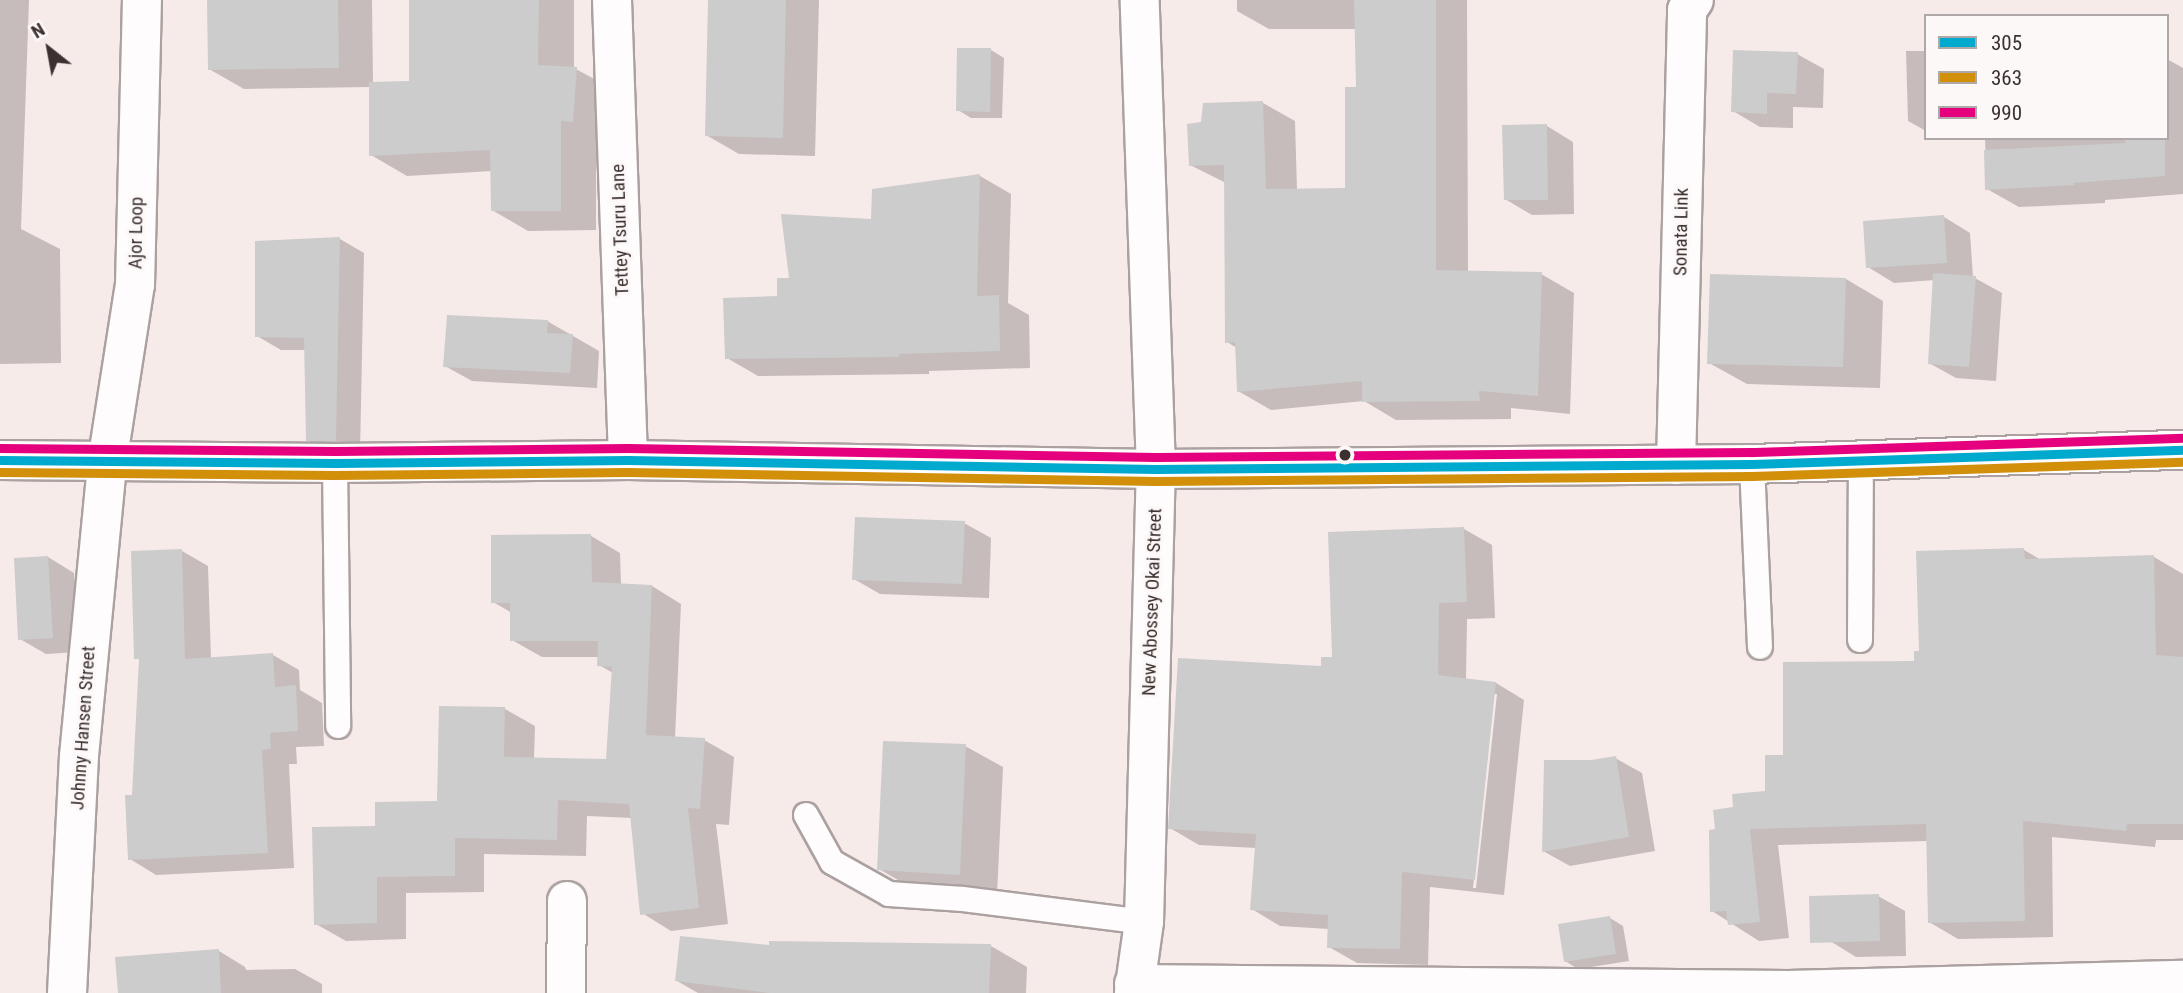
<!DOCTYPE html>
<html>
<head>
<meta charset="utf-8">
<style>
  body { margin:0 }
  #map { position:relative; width:2183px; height:993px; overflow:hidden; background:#f7ebea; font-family:"Roboto Condensed",sans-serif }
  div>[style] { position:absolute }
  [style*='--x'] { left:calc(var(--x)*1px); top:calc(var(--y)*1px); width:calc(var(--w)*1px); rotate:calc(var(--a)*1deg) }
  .shadow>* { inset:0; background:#0003 }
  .building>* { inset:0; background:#ccc }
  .roads { filter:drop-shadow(2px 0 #aba1a0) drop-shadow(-2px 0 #aba1a0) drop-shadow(0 2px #aba1a0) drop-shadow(0 -2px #aba1a0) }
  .service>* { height:24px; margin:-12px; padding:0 12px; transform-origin:12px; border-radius:12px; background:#fefcfc }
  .minor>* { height:38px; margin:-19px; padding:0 19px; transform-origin:19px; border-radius:19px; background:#fefcfc }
  .tertiary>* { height:38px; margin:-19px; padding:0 19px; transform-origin:19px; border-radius:19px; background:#fefcfc }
  .bus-1>* { height:9px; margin:-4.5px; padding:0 4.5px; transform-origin:4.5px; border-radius:4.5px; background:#00a9ce }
  .bus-2>* { height:9px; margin:-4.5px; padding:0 4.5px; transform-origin:4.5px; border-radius:4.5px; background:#d18f0a }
  .bus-3>* { height:9px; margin:-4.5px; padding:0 4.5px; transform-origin:4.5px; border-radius:4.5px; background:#e5007d }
  .dots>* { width:19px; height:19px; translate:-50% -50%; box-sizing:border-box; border:4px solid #fdf8f8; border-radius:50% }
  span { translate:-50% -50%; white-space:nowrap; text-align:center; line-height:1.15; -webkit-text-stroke:6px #fdf8f8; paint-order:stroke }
  .street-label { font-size:19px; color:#3b3130 }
  .legend { position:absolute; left:1924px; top:14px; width:245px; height:126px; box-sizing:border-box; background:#fdf8f8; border:2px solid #afa8a8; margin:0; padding:9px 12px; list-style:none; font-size:21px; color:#3b3130 }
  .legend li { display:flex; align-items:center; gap:14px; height:35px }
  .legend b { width:35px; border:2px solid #afa8a8 }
  .north { position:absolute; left:14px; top:14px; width:70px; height:70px; -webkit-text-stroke:5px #fdf8f8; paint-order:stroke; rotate:329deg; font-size:19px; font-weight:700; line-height:28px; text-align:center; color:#3b3130 }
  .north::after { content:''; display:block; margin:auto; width:24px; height:32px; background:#3b3130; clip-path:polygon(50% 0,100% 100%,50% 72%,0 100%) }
</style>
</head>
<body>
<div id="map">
  <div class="shadow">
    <div style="clip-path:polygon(0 0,29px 0,21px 229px,60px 249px,61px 363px,0 364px)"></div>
    <div style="clip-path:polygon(209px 0,372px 0,373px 84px,410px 83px,411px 0,574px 0,574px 68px,613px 89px,609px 142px,596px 141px,596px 230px,528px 231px,492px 210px,492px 171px,407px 176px,371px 155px,370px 87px,244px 89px,209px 69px)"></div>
    <div style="clip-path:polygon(711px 0,819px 0,815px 156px,739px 154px,706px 135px)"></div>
    <div style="clip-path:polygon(1237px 0,1467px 0,1468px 273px,1541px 274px,1574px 293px,1570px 414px,1511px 408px,1511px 419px,1396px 420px,1364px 401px,1271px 410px,1238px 391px,1237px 348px,1227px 342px,1226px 183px,1190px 165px,1263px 103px,1295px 121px,1297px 190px,1347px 190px,1358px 88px,1356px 29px,1269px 29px,1237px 11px)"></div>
    <div style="clip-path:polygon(991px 50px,1004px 58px,1002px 118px,971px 118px,958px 110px)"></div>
    <div style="clip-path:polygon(1906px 51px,1926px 51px,1926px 131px,1908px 121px)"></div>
    <div style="clip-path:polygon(1797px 54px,1824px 69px,1823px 108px,1793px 107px,1793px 128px,1760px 127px,1733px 111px)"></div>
    <div style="clip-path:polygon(2167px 59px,2183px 68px,2183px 194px,2105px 200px,2105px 203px,2019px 207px,1987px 189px,1985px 138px,2167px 138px)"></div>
    <div style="clip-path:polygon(1547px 126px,1573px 142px,1574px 214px,1532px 215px,1505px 199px)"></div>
    <div style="clip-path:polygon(980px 176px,1011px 194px,1008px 303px,1029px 315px,1030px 368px,929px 371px,929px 374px,758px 376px,727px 358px,791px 280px,873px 220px)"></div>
    <div style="clip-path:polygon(1944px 217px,1970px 233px,1973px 277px,2002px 293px,1996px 381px,1956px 378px,1929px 363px,1935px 280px,1894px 283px,1868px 267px)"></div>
    <div style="clip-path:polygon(340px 239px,364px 253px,360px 454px,332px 454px,308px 440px,306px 350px,281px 350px,257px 336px)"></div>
    <div style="clip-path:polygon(1846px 279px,1883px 301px,1880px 388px,1747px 384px,1709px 363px)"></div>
    <div style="clip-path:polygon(547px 321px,599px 351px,597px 388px,472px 381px,445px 366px)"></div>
    <div style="clip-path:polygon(964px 523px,991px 538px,989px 598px,880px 594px,854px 579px)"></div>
    <div style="clip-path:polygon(evenodd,1464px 529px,1492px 545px,1495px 618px,1467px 619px,1466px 680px,1496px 683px,1524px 700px,1504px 895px,1430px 887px,1428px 965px,1357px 963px,1329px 947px,1329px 929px,1280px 926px,1252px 909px,1256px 848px,1199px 845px,1170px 828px,1323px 668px,1464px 529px,1493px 694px,1497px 694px,1476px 888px,1473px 888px,1493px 694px)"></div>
    <div style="clip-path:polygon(591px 536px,620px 553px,621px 585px,652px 586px,681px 604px,675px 738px,704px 740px,734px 757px,729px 825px,716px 824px,728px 924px,671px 931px,642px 913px,632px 818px,587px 816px,586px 856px,484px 854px,484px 892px,406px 893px,406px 939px,346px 941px,316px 924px,438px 803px,440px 708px,505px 709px,535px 726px,534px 760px,607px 761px,613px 673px,599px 665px,599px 657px,542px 657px,512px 640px,512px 613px,493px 602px)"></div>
    <div style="clip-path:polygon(2024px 550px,2043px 561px,2154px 557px,2183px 574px,2183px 840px,2156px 840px,2155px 847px,2052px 837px,2053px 937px,1958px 939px,1929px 922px,1928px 841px,1778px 845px,1789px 938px,1759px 941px,1712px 911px,1717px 830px,1735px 809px,1767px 793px,1785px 757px,1916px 662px,1921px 652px)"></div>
    <div style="clip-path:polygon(182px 551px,208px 566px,211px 659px,273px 655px,299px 670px,300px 690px,322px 703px,324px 746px,296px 747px,297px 764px,289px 764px,294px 868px,156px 875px,130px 859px,141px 660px,136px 658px)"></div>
    <div style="clip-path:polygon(48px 557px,74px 573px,79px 652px,46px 654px,20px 639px)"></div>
    <div style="clip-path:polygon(965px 746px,1003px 767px,997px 895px,917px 891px,879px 869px)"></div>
    <div style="clip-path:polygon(1615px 758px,1642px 773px,1655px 851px,1570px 866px,1543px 851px,1592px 762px)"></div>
    <div style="clip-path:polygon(1878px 896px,1905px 911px,1906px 956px,1856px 957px,1830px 941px)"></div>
    <div style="clip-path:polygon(1610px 918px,1623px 926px,1629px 961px,1578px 969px,1565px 961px)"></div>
    <div style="clip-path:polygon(991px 946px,1027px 967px,1026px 993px,698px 993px,677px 981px,771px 947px)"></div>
    <div style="clip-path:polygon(219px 951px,245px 967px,246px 970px,295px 969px,322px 984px,322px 993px,119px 993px)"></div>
  </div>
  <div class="building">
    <div style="clip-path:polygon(207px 0,338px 0,339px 68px,208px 70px)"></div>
    <div style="clip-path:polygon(409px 0,539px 0,538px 65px,577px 67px,573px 122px,561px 121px,561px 211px,491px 211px,490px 150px,369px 156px,369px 82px,409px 81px)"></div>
    <div style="clip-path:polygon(708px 0,786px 0,783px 138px,705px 136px)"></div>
    <div style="clip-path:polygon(1354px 0,1436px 0,1436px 270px,1542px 272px,1538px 396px,1479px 391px,1480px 401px,1362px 402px,1362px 381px,1237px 392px,1235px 342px,1225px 343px,1224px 165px,1189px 166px,1187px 124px,1201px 122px,1203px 103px,1263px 101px,1266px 189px,1345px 188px,1345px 87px,1356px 87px)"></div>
    <div style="clip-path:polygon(957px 48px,991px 48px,990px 112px,956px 111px)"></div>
    <div style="clip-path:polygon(1733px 50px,1798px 52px,1796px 94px,1767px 93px,1767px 114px,1731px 112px)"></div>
    <div style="clip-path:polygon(1547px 124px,1548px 200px,1504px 200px,1502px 125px)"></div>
    <div style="clip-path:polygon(2125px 138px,2165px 138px,2165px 176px,2074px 183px,2074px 185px,1985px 190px,1984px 150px,2125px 143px)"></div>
    <div style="clip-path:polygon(980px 174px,977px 296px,999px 295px,1000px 351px,899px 354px,899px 357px,725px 359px,723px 298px,777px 296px,777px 278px,789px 278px,781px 214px,871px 219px,872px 189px)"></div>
    <div style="clip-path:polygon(1944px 215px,1947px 263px,1866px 268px,1863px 221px)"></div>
    <div style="clip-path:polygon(340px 237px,336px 441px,306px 441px,304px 338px,255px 337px,255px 241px)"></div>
    <div style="clip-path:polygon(1933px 273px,1976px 276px,1969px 367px,1928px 364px)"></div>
    <div style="clip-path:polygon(1710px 274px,1846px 278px,1843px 367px,1707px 364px)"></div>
    <div style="clip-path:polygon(447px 315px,548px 320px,547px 333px,573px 334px,570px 373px,443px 367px)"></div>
    <div style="clip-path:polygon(855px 517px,965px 521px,962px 584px,852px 580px)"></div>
    <div style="clip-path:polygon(1464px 527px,1467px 602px,1439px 603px,1438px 675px,1496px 682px,1475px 880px,1402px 872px,1400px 949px,1327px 948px,1328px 915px,1250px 910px,1256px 834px,1168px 829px,1178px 658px,1321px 666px,1321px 657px,1332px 657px,1328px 532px)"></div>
    <div style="clip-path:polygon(591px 534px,592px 582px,652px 585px,646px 735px,705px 738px,700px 809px,688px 808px,699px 908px,640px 915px,629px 804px,558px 800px,557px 840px,455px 838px,455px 876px,377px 877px,377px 923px,314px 925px,312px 827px,375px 826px,375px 802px,437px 801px,439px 706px,505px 707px,504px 757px,606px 759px,612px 667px,597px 666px,598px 641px,510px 641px,510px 603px,491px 603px,491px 535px)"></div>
    <div style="clip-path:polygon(2024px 548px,2025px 559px,2154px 555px,2156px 655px,2183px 657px,2183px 824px,2127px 824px,2126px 831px,2023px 821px,2025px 921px,1928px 923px,1926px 824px,1750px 829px,1760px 922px,1728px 925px,1726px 911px,1710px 912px,1709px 830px,1715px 829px,1713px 810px,1733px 807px,1732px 794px,1765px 791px,1765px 755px,1783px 755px,1783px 662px,1914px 661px,1914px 651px,1919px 651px,1916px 551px)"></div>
    <div style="clip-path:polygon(182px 549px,185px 659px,273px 653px,275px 687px,296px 685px,298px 731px,270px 733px,271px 749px,262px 750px,268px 853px,128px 860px,125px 795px,132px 795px,139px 659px,134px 659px,131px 551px)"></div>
    <div style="clip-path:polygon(48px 556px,53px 638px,18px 640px,14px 558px)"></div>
    <div style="clip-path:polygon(883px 741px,966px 744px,960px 875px,877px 870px)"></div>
    <div style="clip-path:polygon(1616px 756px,1629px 837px,1542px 852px,1544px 760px,1591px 760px)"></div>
    <div style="clip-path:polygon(1879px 894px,1880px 941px,1810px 943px,1809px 896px)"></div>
    <div style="clip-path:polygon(1610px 916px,1616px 954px,1564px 962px,1558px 924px)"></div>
    <div style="clip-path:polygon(680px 936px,769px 945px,769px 941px,991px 944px,989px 993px,769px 993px,675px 981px)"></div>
    <div style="clip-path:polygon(219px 949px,221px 993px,118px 993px,115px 957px)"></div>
  </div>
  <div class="roads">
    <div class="service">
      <div style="--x:335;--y:463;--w:263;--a:89.3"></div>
      <div style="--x:1752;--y:464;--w:183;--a:87.5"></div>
      <div style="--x:1860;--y:640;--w:179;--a:-89.7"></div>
      <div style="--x:806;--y:815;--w:54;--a:61"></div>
      <div style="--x:832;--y:862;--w:65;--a:29.3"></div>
      <div style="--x:889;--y:894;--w:74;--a:3.9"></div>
      <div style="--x:963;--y:899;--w:182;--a:7.2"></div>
    </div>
    <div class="minor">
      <div style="--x:612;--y:0;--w:460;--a:88"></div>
      <div style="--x:1676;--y:465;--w:455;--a:-88.6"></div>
      <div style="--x:1687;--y:10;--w:12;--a:-55"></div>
      <div style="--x:1134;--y:984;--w:654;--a:0.53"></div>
      <div style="--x:1788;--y:990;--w:395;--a:-1.5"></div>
      <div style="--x:67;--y:993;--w:237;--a:-87.1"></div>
      <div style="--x:79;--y:756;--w:294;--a:-84.5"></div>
      <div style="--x:107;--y:463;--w:180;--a:-81.1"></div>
      <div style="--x:135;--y:285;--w:285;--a:-88.6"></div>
      <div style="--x:566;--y:993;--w:92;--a:-89.4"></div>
      <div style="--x:1134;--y:993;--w:72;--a:-82"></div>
      <div style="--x:1144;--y:922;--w:453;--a:-88.5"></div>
      <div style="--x:1156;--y:469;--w:469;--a:-92"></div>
    </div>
    <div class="tertiary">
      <div style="--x:0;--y:460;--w:335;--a:0.5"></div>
      <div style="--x:335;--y:463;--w:293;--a:-0.6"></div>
      <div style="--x:628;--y:460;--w:528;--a:0.98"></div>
      <div style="--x:1156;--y:469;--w:596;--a:-0.48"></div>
      <div style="--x:1752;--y:464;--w:431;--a:-1.9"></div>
    </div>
  </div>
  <div class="bus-1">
    <div style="--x:0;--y:460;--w:335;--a:0.5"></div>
    <div style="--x:335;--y:463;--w:293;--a:-0.6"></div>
    <div style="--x:628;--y:460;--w:528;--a:0.98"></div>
    <div style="--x:1156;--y:469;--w:596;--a:-0.48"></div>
    <div style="--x:1752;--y:464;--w:431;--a:-1.9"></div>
  </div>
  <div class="bus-2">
    <div style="--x:0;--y:472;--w:335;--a:0.5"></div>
    <div style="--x:335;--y:475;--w:293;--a:-0.6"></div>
    <div style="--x:628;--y:472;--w:528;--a:0.98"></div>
    <div style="--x:1156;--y:481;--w:596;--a:-0.48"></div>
    <div style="--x:1752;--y:476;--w:431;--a:-1.9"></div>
  </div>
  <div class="bus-3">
    <div style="--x:0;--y:448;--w:335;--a:0.5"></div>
    <div style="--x:335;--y:451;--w:293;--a:-0.6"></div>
    <div style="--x:628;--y:448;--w:528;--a:0.98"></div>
    <div style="--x:1156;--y:457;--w:596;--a:-0.48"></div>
    <div style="--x:1752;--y:452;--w:431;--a:-1.9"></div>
  </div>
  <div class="dots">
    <div style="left:1345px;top:455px;background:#3b3130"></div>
  </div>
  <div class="street-label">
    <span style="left:620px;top:230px;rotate:-92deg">Tettey Tsuru Lane</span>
    <span style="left:1681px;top:232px;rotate:-89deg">Sonata Link</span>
    <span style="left:136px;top:233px;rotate:-89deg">Ajor Loop</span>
    <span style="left:1152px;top:602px;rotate:-88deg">New Abossey Okai Street</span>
    <span style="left:83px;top:728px;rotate:-86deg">Johnny Hansen Street</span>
  </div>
  <ul class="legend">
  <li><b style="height:9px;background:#00a9ce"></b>305</li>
  <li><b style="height:9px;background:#d18f0a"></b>363</li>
  <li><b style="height:9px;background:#e5007d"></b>990</li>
  </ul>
  <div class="north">N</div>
</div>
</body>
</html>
